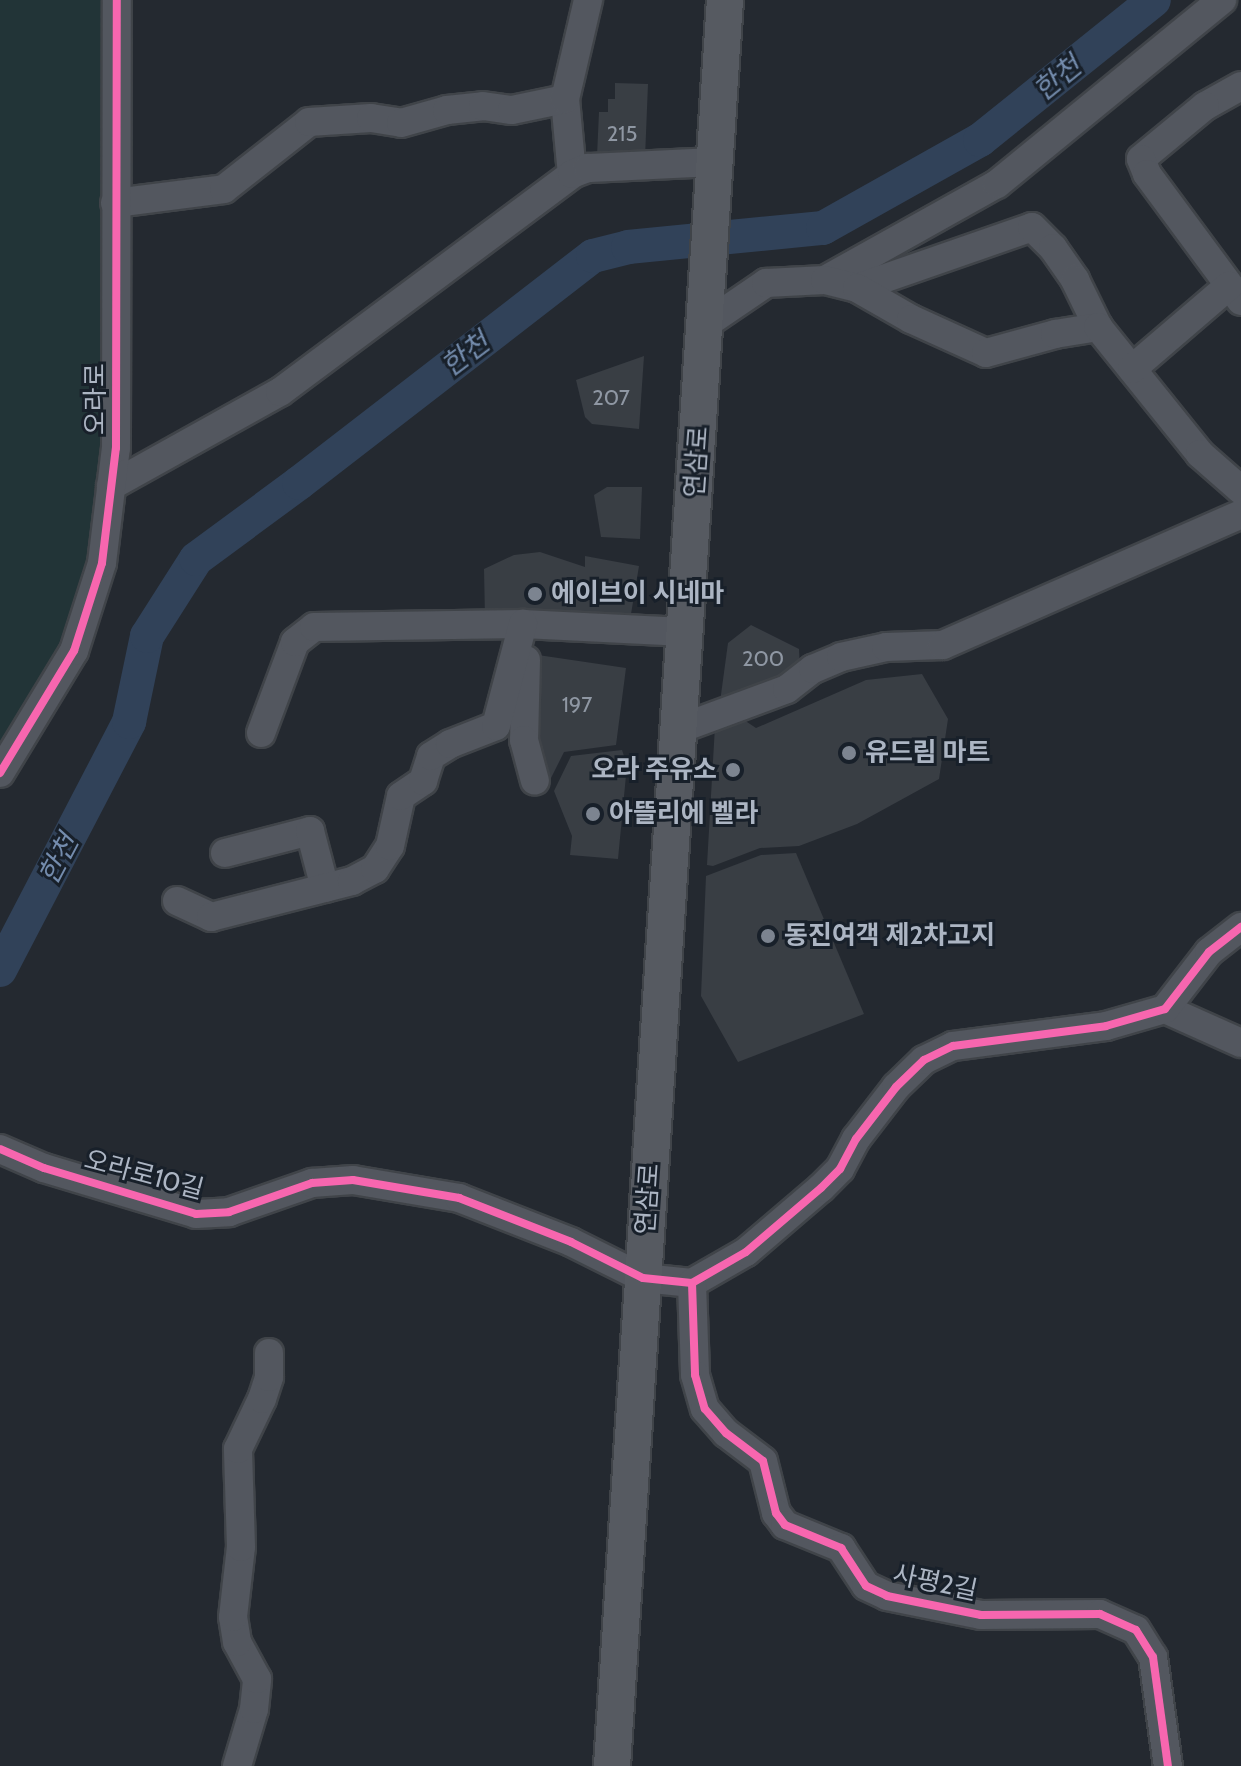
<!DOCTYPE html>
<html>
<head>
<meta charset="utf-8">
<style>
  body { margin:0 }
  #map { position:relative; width:1241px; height:1766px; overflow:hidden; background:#242930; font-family:Cabin,"Noto Sans KR",sans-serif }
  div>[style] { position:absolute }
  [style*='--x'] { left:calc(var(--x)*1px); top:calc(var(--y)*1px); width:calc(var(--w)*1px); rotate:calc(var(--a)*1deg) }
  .green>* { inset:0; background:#223437 }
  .river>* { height:34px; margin:-17px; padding:0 17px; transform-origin:17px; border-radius:17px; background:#314259 }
  .building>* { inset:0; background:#393e44 }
  .roads { filter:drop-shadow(2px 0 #404449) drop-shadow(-2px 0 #404449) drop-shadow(0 2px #404449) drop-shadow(0 -2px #404449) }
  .minor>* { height:28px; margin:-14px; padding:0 14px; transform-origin:14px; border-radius:14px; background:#53575f }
  .major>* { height:36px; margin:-18px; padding:0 18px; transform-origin:18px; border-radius:18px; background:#565a61 }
  .cycleway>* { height:8px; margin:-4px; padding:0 4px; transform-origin:4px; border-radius:4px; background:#f766af }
  .dots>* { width:22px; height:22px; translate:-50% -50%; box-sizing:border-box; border:4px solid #18202a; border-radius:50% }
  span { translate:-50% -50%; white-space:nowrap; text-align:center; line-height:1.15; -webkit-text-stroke:6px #18202a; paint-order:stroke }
  .number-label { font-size:22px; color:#8f97a3 }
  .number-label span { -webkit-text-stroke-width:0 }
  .street-label { font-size:26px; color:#acb5c3 }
  .poi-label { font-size:26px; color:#acb5c3; font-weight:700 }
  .left { translate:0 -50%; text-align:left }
  .right { translate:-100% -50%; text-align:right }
  .water-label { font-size:28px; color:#748cad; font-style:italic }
</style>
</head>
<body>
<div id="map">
  <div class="green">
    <div style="clip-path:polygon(0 0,113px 0,102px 563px,0 773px)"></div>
  </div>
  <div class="river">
    <div style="--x:0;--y:970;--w:280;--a:-62.5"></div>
    <div style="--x:129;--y:722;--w:88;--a:-78.2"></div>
    <div style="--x:147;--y:636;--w:91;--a:-57.5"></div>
    <div style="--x:196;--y:559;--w:128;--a:-36.4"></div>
    <div style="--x:299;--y:483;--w:371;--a:-37.7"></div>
    <div style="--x:593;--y:256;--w:36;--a:-14"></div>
    <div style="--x:628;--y:247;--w:196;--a:-5.6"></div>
    <div style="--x:823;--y:228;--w:180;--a:-29.3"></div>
    <div style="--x:980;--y:140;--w:223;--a:-38.8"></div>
  </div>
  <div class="building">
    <div style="clip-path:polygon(615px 83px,648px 84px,645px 158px,597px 156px,599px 112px,608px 112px,608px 99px,615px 99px)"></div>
    <div style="clip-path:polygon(644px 356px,639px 429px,592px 424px,585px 417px,576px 380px)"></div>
    <div style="clip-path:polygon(607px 487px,642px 487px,640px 539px,601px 537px,594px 495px)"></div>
    <div style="clip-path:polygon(540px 552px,585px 567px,585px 556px,639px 566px,629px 626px,485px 619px,484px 569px,514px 555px)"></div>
    <div style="clip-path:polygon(751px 625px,799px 649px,800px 670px,720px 702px,728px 643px)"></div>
    <div style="clip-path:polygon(538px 655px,626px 668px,616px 745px,564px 752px,546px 788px,529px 741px)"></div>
    <div style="clip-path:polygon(922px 674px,948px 719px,939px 779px,857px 824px,799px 846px,760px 848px,713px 866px,707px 865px,715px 726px,741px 718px,756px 728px,866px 680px)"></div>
    <div style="clip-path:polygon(622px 750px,627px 765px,618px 859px,570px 855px,572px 836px,554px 791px,571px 756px)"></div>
    <div style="clip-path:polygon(796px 853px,864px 1014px,738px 1062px,701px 996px,706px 876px,761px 855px)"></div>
  </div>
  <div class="roads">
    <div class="minor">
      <div style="--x:1241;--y:86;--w:41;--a:150.9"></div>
      <div style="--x:1205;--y:106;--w:83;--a:140.4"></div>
      <div style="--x:1141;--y:159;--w:16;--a:68"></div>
      <div style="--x:1147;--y:174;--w:158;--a:53.5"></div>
      <div style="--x:565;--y:99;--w:75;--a:84.7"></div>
      <div style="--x:115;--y:203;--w:110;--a:-7.3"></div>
      <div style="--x:224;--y:189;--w:108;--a:-38.2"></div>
      <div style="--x:309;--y:122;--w:62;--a:-3.7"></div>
      <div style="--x:371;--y:118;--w:30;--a:9"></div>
      <div style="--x:401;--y:123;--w:48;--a:-15.8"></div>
      <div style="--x:447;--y:110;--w:36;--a:-6"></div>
      <div style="--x:483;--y:106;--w:29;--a:8"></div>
      <div style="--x:512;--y:110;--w:54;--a:-11.7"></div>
      <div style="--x:565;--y:99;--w:102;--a:-76.9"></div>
      <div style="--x:825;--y:280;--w:197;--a:-29.2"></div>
      <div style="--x:997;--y:184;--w:291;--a:-39.3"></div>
      <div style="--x:857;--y:288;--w:185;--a:-19.2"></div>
      <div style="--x:1032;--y:227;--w:30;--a:45"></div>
      <div style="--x:1053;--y:248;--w:39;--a:55"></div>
      <div style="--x:1075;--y:280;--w:52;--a:63.9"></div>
      <div style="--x:706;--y:324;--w:73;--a:-34.3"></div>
      <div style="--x:766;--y:283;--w:59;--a:-2.9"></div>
      <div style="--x:825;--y:280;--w:33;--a:14"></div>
      <div style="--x:857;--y:288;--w:62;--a:29.9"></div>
      <div style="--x:911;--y:319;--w:82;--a:24.4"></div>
      <div style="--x:986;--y:353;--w:72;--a:-15.4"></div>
      <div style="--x:1055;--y:334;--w:44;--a:-9.2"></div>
      <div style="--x:1098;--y:327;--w:163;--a:51.2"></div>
      <div style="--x:1200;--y:454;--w:55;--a:41.3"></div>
      <div style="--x:1132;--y:369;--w:128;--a:-40.6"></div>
      <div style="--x:111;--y:486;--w:193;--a:-29.1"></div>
      <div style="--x:280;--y:392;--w:364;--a:-36.7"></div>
      <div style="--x:572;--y:174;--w:17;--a:-21"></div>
      <div style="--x:588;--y:168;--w:128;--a:-2.7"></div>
      <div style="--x:526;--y:660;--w:80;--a:91.4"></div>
      <div style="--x:524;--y:740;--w:42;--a:75"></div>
      <div style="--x:679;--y:729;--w:115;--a:-20.3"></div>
      <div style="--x:787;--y:689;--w:33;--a:-38"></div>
      <div style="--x:813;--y:669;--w:30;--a:-23"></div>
      <div style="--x:841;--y:657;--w:46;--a:-12.5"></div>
      <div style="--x:886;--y:647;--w:57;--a:-2"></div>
      <div style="--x:943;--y:645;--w:326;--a:-23.7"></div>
      <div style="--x:261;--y:733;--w:97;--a:-69.5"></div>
      <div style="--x:295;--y:642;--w:24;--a:-38"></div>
      <div style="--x:314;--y:627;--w:209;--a:-0.8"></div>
      <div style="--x:523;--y:624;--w:162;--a:2.8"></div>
      <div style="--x:0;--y:773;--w:143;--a:-58.8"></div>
      <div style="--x:74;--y:651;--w:92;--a:-72.3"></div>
      <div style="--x:102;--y:563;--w:116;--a:-83.1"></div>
      <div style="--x:116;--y:448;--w:448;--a:-89.9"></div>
      <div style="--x:225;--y:853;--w:88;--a:-14.5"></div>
      <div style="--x:310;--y:831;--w:59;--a:75.3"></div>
      <div style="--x:177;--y:901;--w:38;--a:25"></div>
      <div style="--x:211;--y:917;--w:146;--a:-14.3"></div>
      <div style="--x:352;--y:881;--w:26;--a:-28"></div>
      <div style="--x:375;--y:869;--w:27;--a:-57"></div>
      <div style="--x:390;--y:846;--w:51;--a:-77.6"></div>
      <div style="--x:401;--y:796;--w:27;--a:-34"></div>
      <div style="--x:423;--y:781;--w:26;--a:-72"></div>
      <div style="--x:431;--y:756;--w:22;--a:-32"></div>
      <div style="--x:450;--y:744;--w:49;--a:-21.4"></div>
      <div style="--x:496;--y:726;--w:106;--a:-75.2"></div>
      <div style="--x:1165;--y:1009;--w:83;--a:24.1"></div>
      <div style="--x:0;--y:1149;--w:48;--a:23.4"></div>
      <div style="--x:44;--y:1168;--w:159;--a:16.8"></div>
      <div style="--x:196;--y:1214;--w:33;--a:-3"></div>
      <div style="--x:229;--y:1212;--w:88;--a:-19.3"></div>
      <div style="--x:312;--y:1183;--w:41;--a:-4.2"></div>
      <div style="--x:353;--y:1180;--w:108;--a:9.6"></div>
      <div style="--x:459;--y:1198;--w:120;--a:21.4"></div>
      <div style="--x:571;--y:1242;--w:80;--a:26.6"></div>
      <div style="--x:643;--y:1278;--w:49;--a:5.8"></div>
      <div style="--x:692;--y:1283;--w:62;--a:-29.9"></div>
      <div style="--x:746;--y:1252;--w:99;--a:-40.5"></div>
      <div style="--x:821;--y:1188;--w:27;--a:-45"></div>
      <div style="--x:840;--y:1169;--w:34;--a:-62"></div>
      <div style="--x:856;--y:1139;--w:66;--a:-52.4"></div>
      <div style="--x:896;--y:1087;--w:39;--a:-44"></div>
      <div style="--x:924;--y:1060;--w:32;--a:-26"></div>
      <div style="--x:953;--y:1046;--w:154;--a:-7.4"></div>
      <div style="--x:1106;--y:1026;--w:61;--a:-16.1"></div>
      <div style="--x:1165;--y:1009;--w:72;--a:-52.3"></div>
      <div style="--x:1209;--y:952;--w:41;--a:-38"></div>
      <div style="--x:692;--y:1283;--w:92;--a:88.1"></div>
      <div style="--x:695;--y:1375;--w:35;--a:74"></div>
      <div style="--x:705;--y:1409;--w:32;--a:49"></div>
      <div style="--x:726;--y:1433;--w:46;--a:37.1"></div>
      <div style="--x:763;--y:1461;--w:54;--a:76"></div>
      <div style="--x:776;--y:1513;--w:15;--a:53"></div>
      <div style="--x:785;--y:1525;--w:61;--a:22.3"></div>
      <div style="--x:841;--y:1548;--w:45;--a:56.7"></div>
      <div style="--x:866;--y:1586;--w:23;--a:25"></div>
      <div style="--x:887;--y:1596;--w:96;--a:11.4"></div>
      <div style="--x:981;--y:1615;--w:119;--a:-0.5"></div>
      <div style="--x:1100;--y:1614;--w:39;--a:24"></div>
      <div style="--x:1136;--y:1630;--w:32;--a:58"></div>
      <div style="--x:1153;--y:1657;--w:110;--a:82.2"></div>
      <div style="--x:237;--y:1766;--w:59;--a:-73.4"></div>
      <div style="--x:254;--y:1709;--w:30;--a:-84"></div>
      <div style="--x:257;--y:1679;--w:42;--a:-118.4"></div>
      <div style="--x:237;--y:1642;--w:25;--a:-99"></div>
      <div style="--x:233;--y:1617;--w:70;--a:-83.5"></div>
      <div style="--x:241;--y:1547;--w:98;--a:-91.8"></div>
      <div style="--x:238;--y:1449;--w:55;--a:-64.4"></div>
      <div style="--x:262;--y:1399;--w:23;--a:-72"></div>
      <div style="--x:269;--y:1377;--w:24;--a:-90"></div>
    </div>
    <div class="major">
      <div style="--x:612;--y:1766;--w:1770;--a:-86.34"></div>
    </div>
  </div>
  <div class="cycleway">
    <div style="--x:0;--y:773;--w:143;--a:-58.8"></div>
    <div style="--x:74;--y:651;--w:92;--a:-72.3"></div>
    <div style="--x:102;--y:563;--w:116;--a:-83.1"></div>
    <div style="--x:116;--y:448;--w:448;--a:-89.9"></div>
    <div style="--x:0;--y:1149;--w:48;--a:23.4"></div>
    <div style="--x:44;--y:1168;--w:159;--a:16.8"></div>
    <div style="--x:196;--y:1214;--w:33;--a:-3"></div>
    <div style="--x:229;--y:1212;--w:88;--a:-19.3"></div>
    <div style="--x:312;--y:1183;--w:41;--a:-4.2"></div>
    <div style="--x:353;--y:1180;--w:108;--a:9.6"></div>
    <div style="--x:459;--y:1198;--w:120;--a:21.4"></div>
    <div style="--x:571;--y:1242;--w:80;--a:26.6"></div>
    <div style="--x:643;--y:1278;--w:49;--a:5.8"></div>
    <div style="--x:692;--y:1283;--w:62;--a:-29.9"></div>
    <div style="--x:746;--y:1252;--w:99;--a:-40.5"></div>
    <div style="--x:821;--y:1188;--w:27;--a:-45"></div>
    <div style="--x:840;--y:1169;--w:34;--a:-62"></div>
    <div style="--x:856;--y:1139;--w:66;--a:-52.4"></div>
    <div style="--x:896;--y:1087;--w:39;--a:-44"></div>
    <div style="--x:924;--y:1060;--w:32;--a:-26"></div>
    <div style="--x:953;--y:1046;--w:154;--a:-7.4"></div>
    <div style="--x:1106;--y:1026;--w:61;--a:-16.1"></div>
    <div style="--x:1165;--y:1009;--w:72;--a:-52.3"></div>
    <div style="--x:1209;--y:952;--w:41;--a:-38"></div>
    <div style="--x:692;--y:1283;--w:92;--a:88.1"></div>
    <div style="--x:695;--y:1375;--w:35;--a:74"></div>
    <div style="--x:705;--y:1409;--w:32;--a:49"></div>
    <div style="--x:726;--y:1433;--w:46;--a:37.1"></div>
    <div style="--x:763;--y:1461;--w:54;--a:76"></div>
    <div style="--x:776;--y:1513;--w:15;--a:53"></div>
    <div style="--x:785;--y:1525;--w:61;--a:22.3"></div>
    <div style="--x:841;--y:1548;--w:45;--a:56.7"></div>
    <div style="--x:866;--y:1586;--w:23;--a:25"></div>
    <div style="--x:887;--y:1596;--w:96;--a:11.4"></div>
    <div style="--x:981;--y:1615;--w:119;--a:-0.5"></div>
    <div style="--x:1100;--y:1614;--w:39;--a:24"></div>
    <div style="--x:1136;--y:1630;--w:32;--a:58"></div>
    <div style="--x:1153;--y:1657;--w:110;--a:82.2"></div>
  </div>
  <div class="dots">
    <div style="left:535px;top:594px;background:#7c8490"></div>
    <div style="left:849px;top:753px;background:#7c8490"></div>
    <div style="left:733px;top:770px;background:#7c8490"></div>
    <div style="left:593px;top:814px;background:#7c8490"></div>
    <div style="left:768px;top:936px;background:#7c8490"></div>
  </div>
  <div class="number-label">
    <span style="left:622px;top:134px">215</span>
    <span style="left:611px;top:398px">207</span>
    <span style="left:763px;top:659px">200</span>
    <span style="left:577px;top:705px">197</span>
  </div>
  <div class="street-label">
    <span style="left:96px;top:399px;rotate:-90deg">오라로</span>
    <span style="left:697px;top:462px;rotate:-86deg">연삼로</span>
    <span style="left:144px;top:1175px;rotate:15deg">오라로10길</span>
    <span style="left:648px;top:1199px;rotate:-86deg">연삼로</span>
    <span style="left:935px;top:1583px;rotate:12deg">사평2길</span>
  </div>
  <div class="poi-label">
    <span class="left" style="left:551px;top:594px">에이브이 시네마</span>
    <span class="left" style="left:865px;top:753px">유드림 마트</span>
    <span class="right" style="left:717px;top:770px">오라 주유소</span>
    <span class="left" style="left:609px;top:814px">아뜰리에 벨라</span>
    <span class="left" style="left:784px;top:936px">동진여객 제2차고지</span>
  </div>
  <div class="water-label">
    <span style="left:1057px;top:78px;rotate:-39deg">한천</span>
    <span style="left:465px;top:354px;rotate:-37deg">한천</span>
    <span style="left:58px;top:859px;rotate:-62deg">한천</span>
  </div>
</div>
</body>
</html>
